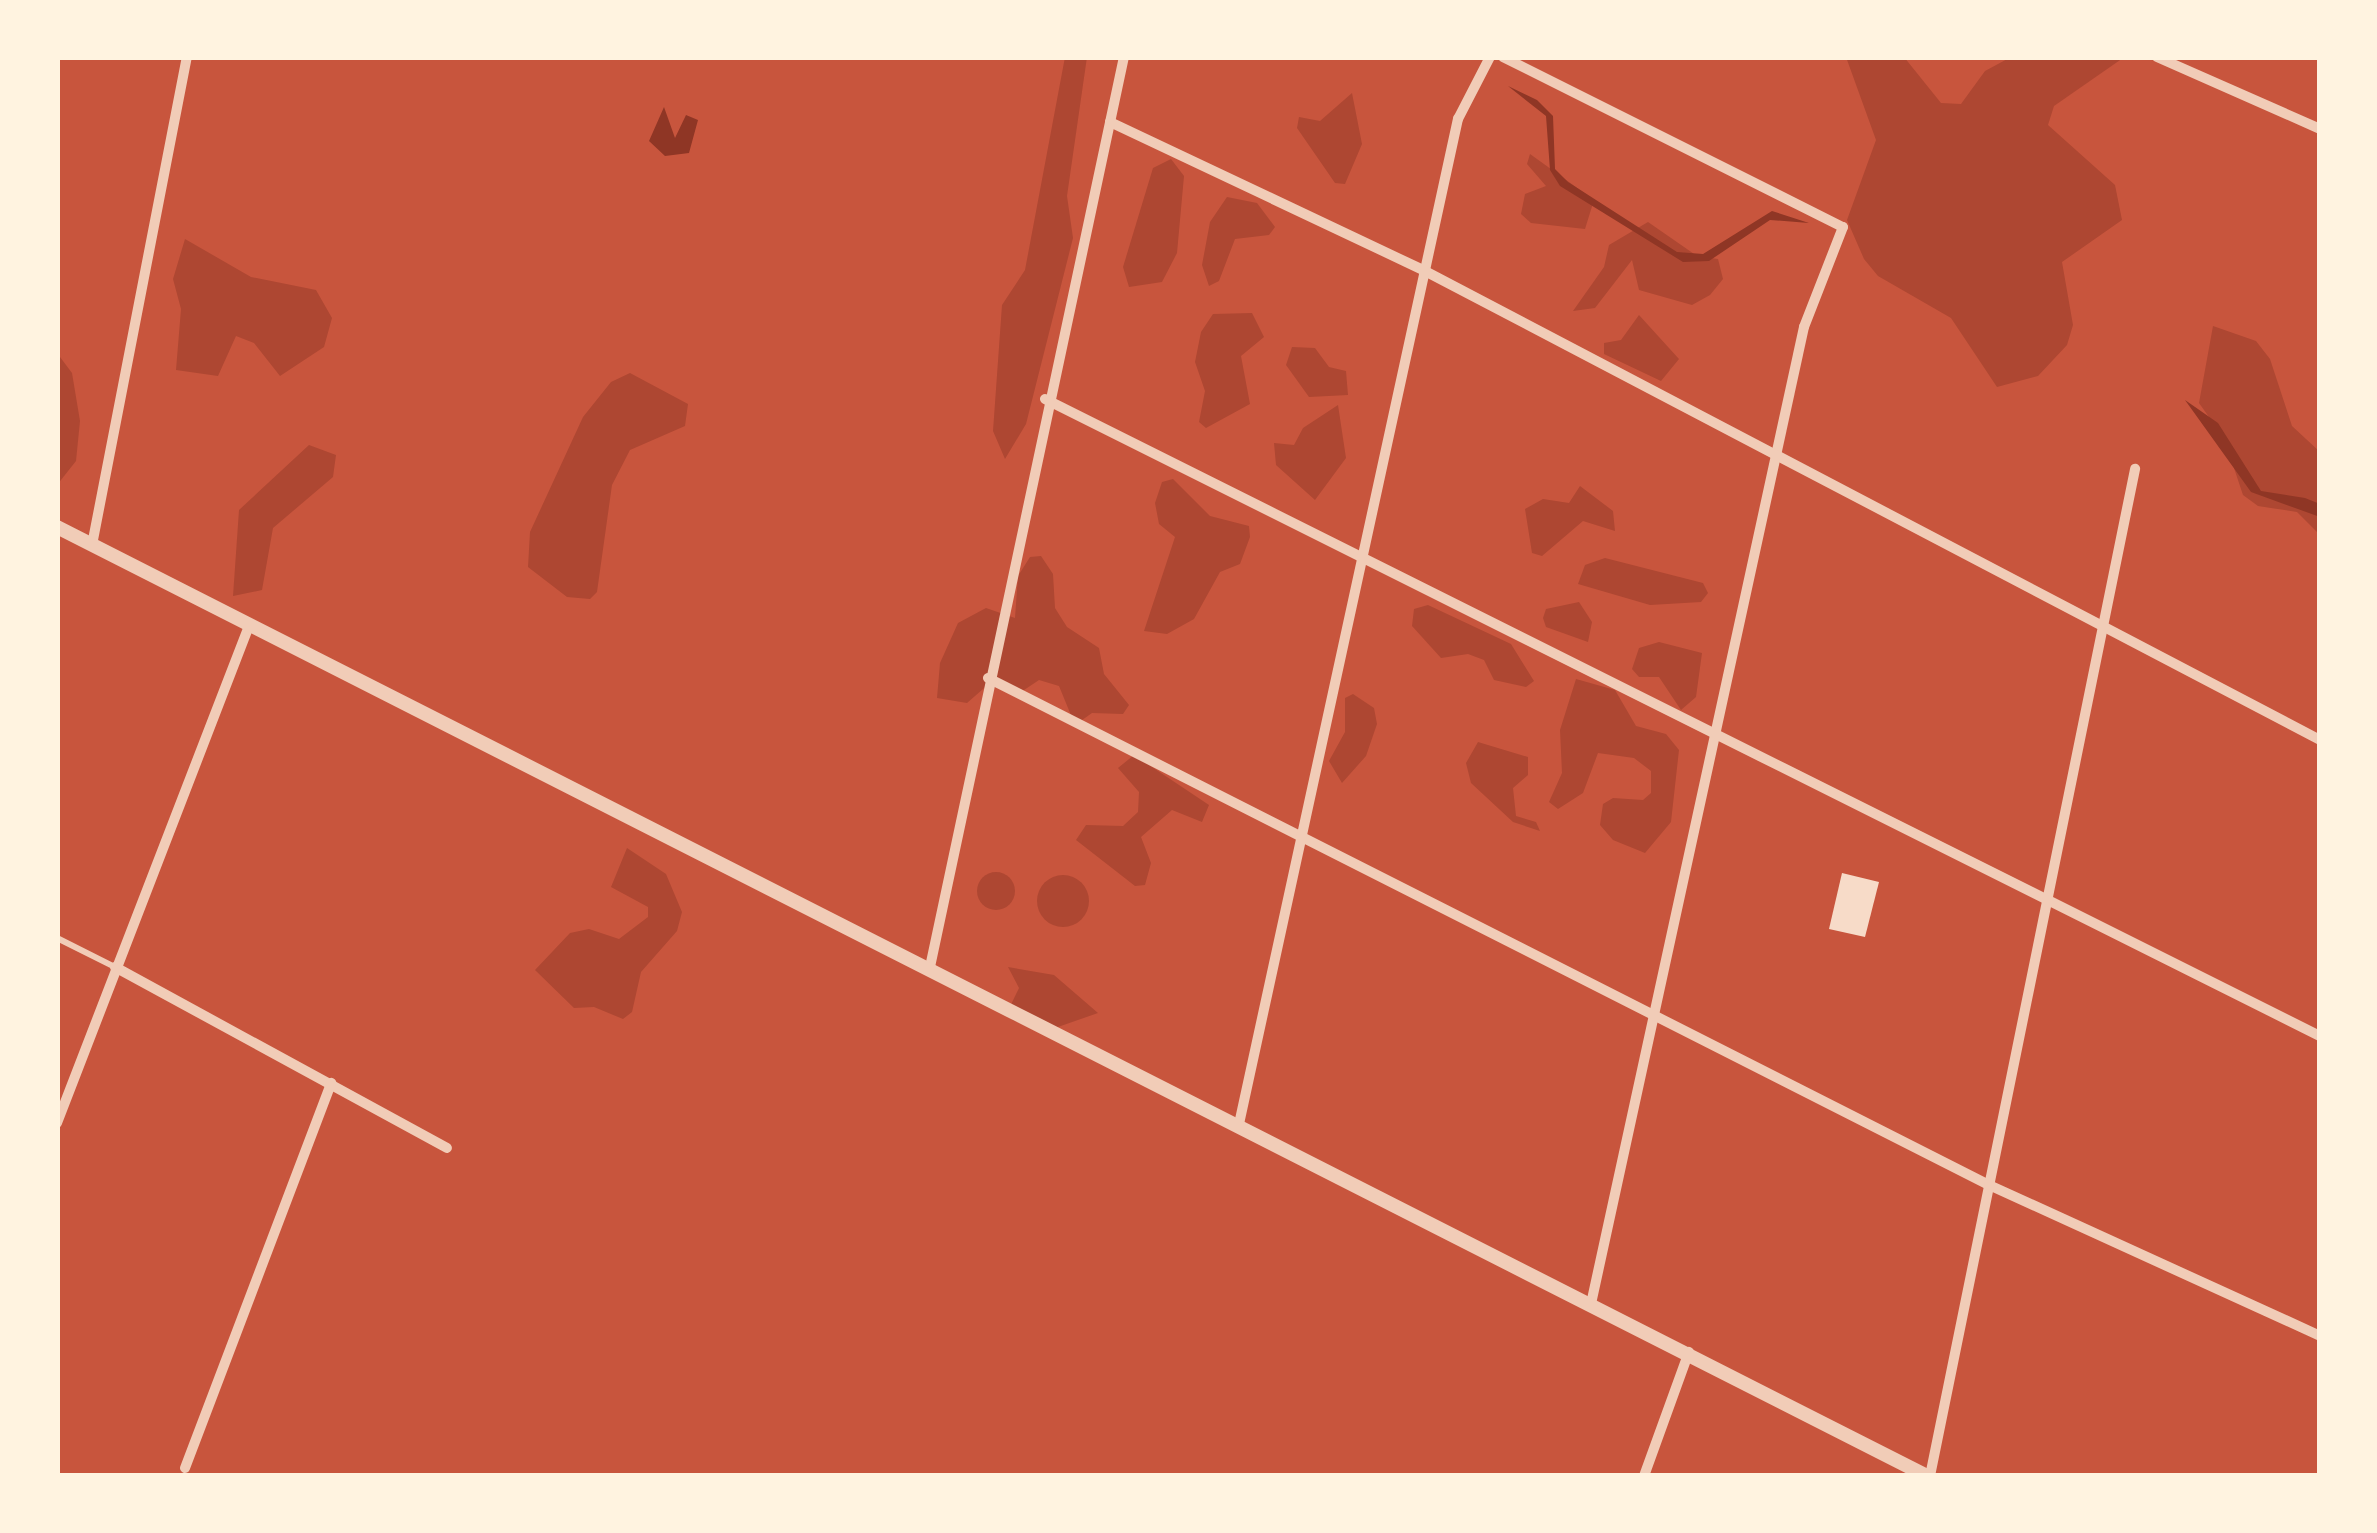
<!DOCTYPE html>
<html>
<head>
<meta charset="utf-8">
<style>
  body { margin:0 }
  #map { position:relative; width:2377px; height:1533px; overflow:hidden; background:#c8553d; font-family:"DM Sans",sans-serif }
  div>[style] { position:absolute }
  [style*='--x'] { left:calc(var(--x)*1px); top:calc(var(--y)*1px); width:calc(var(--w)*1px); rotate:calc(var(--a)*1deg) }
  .green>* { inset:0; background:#ae4732 }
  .round { border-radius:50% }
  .water>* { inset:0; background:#8f3625 }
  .building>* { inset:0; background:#f7dbc8 }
  .service>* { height:6px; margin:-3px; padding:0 3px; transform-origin:3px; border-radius:3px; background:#f1ccb7 }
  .minor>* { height:10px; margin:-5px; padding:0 5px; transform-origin:5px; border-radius:5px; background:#f1ccb7 }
  .tertiary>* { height:14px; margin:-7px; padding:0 7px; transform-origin:7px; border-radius:7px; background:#f1ccb7 }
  span { translate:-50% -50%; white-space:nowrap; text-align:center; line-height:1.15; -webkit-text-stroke:9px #fff3e0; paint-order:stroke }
  .frame { position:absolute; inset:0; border:60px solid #fff3e0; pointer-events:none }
</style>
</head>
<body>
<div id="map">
  <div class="green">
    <div style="clip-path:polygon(1065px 57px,1087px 57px,1067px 196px,1073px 238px,1026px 424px,1005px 459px,993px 431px,1002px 305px,1025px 270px)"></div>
    <div style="clip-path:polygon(1846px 57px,1904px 57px,1941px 103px,1961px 104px,1985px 71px,2011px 57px,2123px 58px,2054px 106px,2048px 125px,2115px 185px,2122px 220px,2062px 262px,2073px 325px,2067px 345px,2038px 376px,1997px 387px,1951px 318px,1878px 276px,1864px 259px,1847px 220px,1876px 140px)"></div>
    <div style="clip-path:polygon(1352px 93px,1362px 144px,1345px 184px,1335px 183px,1297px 128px,1299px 117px,1320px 121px)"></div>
    <div style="clip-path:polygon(1530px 154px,1594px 200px,1585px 229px,1531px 223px,1521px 214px,1525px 194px,1546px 186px,1527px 164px)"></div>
    <div style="clip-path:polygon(1171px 159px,1184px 176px,1177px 253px,1162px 282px,1129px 287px,1123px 267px,1153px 168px)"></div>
    <div style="clip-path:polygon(1227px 197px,1257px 203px,1275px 227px,1269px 235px,1235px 239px,1219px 281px,1209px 286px,1202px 265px,1210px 222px)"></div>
    <div style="clip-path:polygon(1648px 222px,1697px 256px,1718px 259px,1723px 279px,1710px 295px,1692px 305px,1639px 290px,1632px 260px,1595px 308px,1573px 311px,1604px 267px,1609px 245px)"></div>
    <div style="clip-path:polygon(185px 239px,251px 277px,316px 290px,332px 318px,324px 347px,280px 376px,254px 343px,236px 336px,218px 376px,176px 370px,181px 309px,173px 279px)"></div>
    <div style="clip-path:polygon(1252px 313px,1264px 337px,1241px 356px,1250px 404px,1206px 428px,1199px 422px,1205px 391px,1195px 362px,1201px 332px,1213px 314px)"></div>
    <div style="clip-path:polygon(1639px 315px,1679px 359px,1661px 381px,1604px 354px,1604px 343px,1621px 340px)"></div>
    <div style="clip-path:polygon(2213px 326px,2256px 341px,2270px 359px,2292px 426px,2320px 452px,2320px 535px,2297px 512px,2258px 506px,2243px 495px,2224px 438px,2199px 403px)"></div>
    <div style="clip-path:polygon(1292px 347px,1315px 348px,1329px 367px,1346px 371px,1348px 395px,1309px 397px,1286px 365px)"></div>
    <div style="clip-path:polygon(57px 353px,72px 373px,80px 421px,76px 461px,57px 485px)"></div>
    <div style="clip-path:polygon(630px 373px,688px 404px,685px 426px,630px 450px,612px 485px,597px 592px,590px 599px,567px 597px,528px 567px,530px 532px,583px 417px,611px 382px)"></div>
    <div style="clip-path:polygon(1338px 405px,1346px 458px,1315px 500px,1276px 465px,1274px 443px,1294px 445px,1303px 428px)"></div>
    <div style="clip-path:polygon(309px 445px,336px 455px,333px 477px,273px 528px,262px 590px,233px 596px,239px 510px)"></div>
    <div style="clip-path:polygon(1173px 479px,1210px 516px,1249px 526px,1250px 537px,1240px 564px,1220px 572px,1194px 619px,1167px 634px,1144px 631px,1175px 537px,1159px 524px,1155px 503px,1162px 482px)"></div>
    <div style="clip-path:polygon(1580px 486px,1613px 511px,1615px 531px,1583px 521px,1542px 556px,1532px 553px,1525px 509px,1543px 499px,1569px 503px)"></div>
    <div style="clip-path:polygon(1041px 556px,1053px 574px,1055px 608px,1067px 627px,1099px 648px,1104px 674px,1129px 705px,1123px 714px,1092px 713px,1075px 725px,1059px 686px,1039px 680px,1021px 692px,991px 682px,967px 703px,937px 698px,940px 663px,958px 623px,986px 608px,1015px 618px,1018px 576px,1030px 557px)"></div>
    <div style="clip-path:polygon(1605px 558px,1703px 583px,1708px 593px,1701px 602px,1650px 605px,1578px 584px,1585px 565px)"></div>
    <div style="clip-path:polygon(1579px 602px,1592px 622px,1588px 642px,1546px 627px,1543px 618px,1546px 609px)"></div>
    <div style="clip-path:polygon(1428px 605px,1511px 644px,1534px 681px,1526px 687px,1494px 680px,1484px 660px,1468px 654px,1441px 658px,1412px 626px,1414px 609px)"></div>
    <div style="clip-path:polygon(1659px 642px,1702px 653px,1696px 697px,1681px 710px,1659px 677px,1639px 677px,1632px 669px,1639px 648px)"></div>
    <div style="clip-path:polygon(1576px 679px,1615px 690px,1636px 726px,1666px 734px,1679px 750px,1671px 822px,1645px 853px,1613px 840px,1600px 825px,1603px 804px,1613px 798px,1643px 800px,1651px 793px,1651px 771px,1634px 758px,1598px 753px,1583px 793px,1558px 809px,1549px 802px,1562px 773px,1560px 730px)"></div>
    <div style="clip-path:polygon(1353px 694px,1374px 708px,1377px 724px,1366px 756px,1342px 783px,1329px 761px,1345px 732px,1345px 698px)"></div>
    <div style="clip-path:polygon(1478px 742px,1528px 757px,1528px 775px,1513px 788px,1516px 816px,1536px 822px,1540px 831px,1513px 822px,1471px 783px,1466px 763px)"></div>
    <div style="clip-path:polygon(1134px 755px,1209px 805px,1202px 822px,1172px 810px,1141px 837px,1151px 863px,1145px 885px,1135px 886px,1076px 840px,1086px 825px,1123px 826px,1138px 812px,1139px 792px,1118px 768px)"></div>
    <div style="clip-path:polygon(627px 848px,666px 874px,682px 912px,677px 931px,641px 972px,632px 1012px,623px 1019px,594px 1007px,574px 1008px,535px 970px,570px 933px,589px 929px,619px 939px,648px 917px,648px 907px,611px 887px)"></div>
    <div class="round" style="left:977px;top:872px;width:38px;height:38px"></div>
    <div class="round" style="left:1037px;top:875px;width:52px;height:52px"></div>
    <div style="clip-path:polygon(1008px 967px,1054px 975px,1098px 1013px,1055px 1028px,1014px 1021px,1006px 1015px,1019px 988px)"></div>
  </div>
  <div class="water">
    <div style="clip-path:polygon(1508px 86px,1537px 100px,1553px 116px,1555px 169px,1568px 182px,1677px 252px,1703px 254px,1772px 211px,1809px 223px,1770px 220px,1709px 261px,1683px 262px,1560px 186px,1550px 170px,1546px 116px)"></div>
    <div style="clip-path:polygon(664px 107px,675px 138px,686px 115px,698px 120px,689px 153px,665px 156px,649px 141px)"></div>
    <div style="clip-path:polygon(2185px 400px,2218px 423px,2261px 491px,2305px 498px,2320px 504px,2320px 517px,2251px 492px)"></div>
  </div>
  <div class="building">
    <div style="clip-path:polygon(1842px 873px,1879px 882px,1865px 937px,1829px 929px)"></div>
  </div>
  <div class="service">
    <div style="--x:57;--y:938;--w:65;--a:26.6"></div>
  </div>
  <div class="minor">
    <div style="--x:1503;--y:57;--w:380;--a:26.6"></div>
    <div style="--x:1843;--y:227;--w:107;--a:111.3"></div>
    <div style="--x:1804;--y:327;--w:1000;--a:102.3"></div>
    <div style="--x:2157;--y:57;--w:178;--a:23.8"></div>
    <div style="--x:1110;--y:122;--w:346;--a:25.3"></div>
    <div style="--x:1423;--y:270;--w:1013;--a:27.65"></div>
    <div style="--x:1045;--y:399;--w:1425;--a:26.55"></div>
    <div style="--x:92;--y:545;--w:497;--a:-79"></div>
    <div style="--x:988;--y:678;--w:1122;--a:26.86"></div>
    <div style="--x:1989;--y:1185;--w:364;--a:24.5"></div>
    <div style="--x:115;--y:967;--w:378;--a:28.6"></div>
    <div style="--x:930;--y:967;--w:930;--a:-77.97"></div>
    <div style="--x:57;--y:1123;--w:533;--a:-68.88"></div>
    <div style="--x:1239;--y:1124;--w:1029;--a:-77.71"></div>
    <div style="--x:1458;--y:119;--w:70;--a:-62.7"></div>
    <div style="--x:185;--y:1468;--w:412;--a:-69.2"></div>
    <div style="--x:1644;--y:1476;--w:132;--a:-70.1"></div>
    <div style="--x:1930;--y:1476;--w:1028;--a:-78.49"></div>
  </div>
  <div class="tertiary">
    <div style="--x:57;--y:527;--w:2097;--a:26.91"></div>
  </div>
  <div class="frame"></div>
</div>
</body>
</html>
